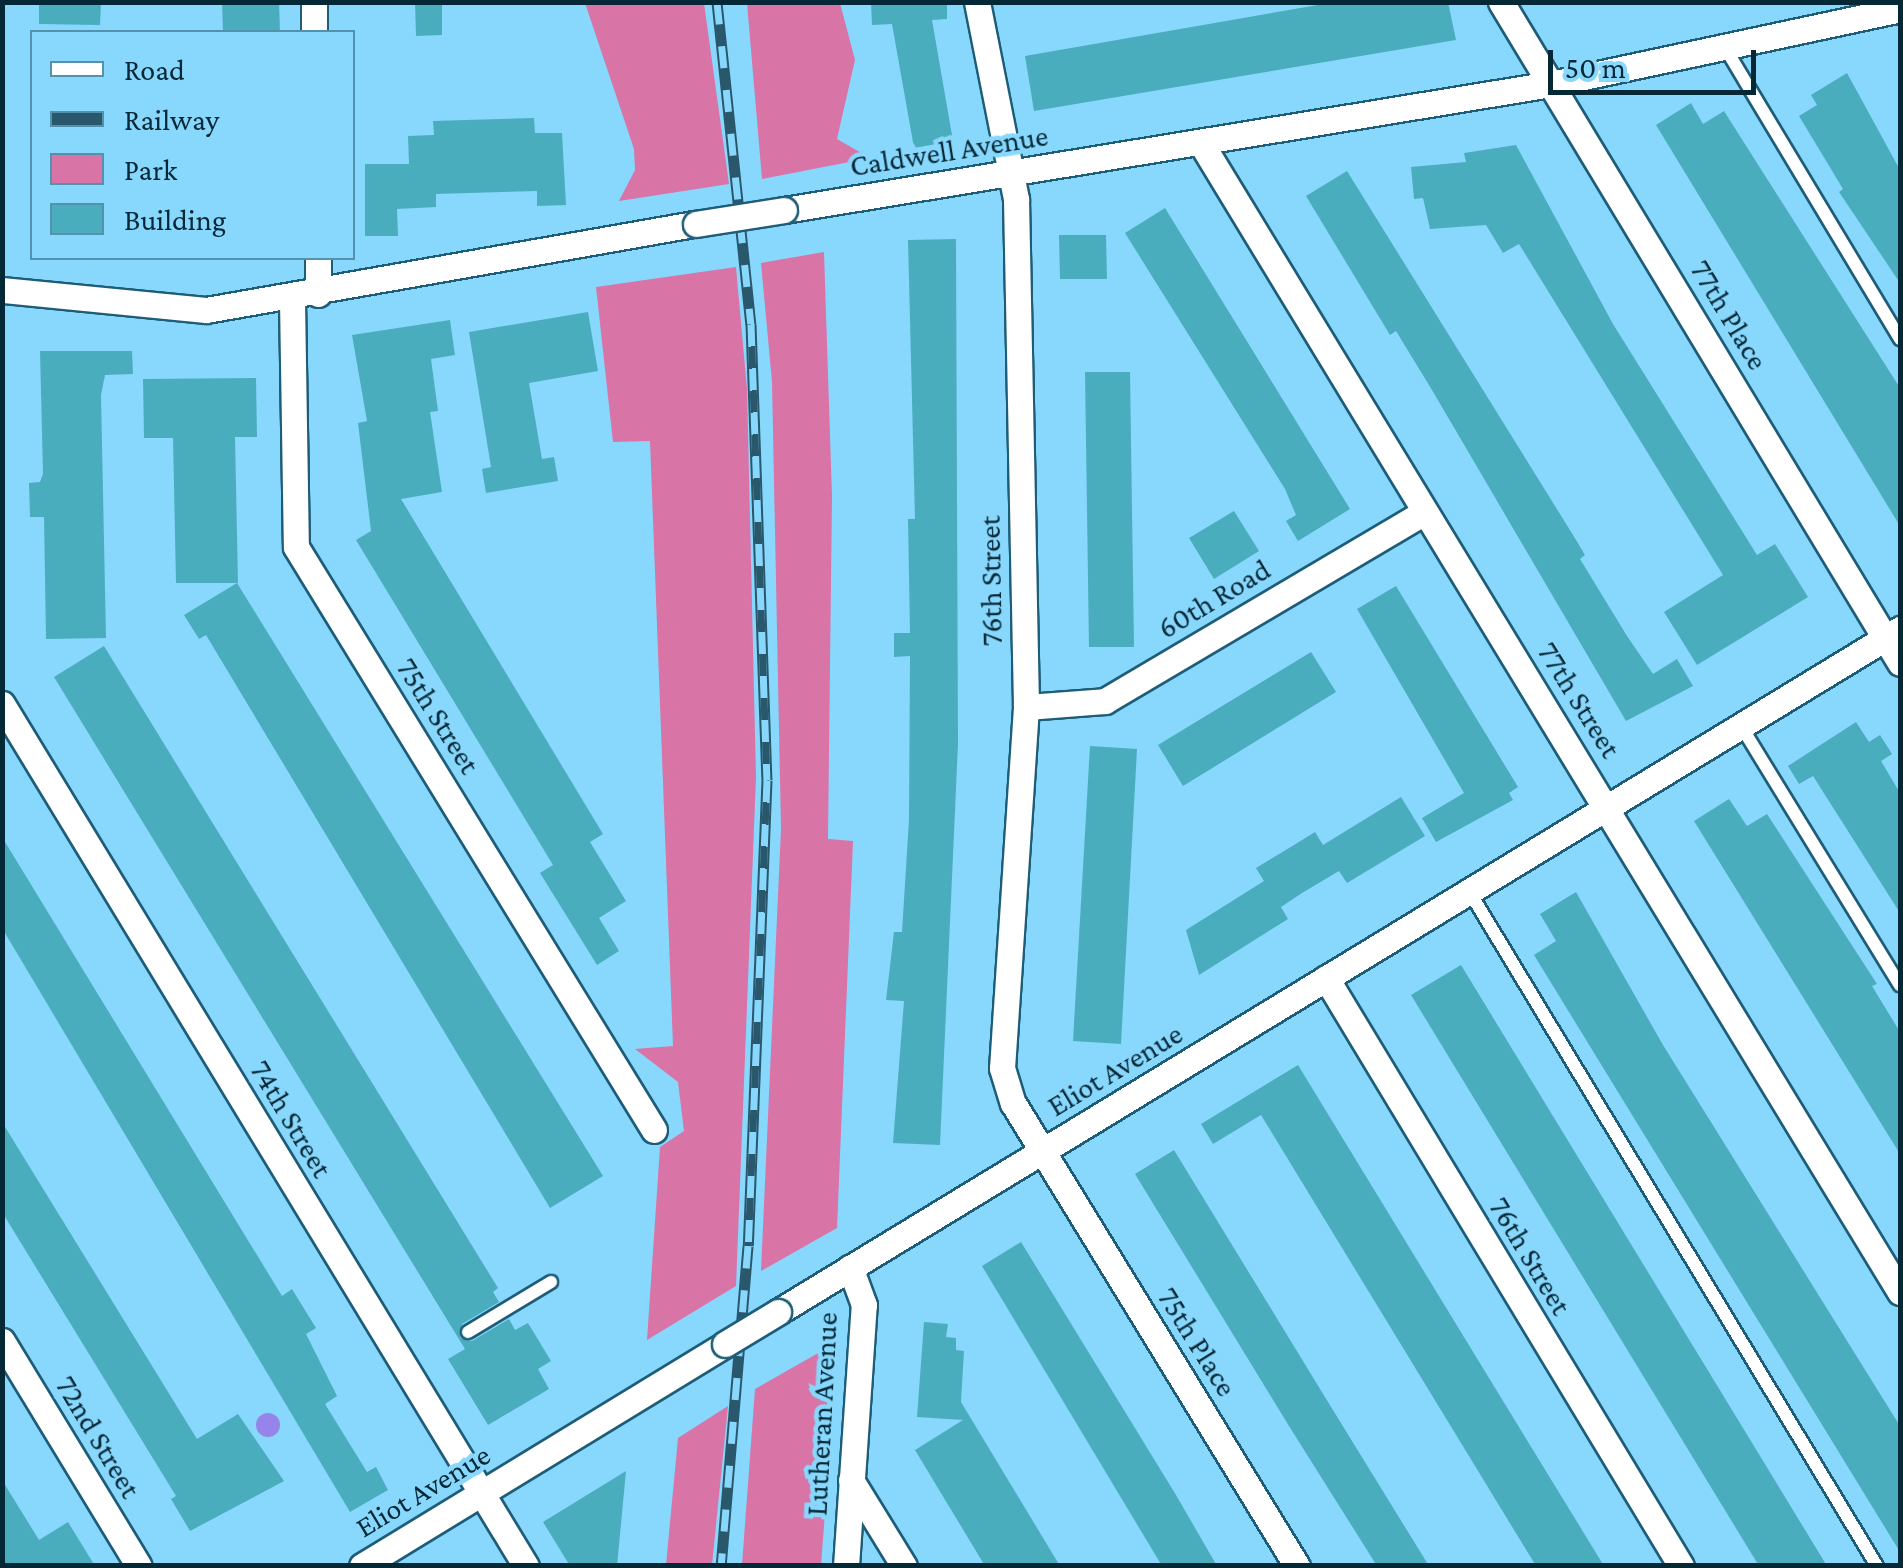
<!DOCTYPE html>
<html>
<head>
<meta charset="utf-8">
<style>
  body { margin:0 }
  #map { position:relative; width:1903px; height:1568px; overflow:hidden; background:#88d7fd; font-family:"Crimson Pro",serif }
  div>[style] { position:absolute }
  [style*='--x'] { left:calc(var(--x)*1px); top:calc(var(--y)*1px); width:calc(var(--w)*1px); rotate:calc(var(--a)*1deg) }
  .green>* { inset:0; background:#d974a7 }
  .water>* { inset:0; background:#9684eb }
  .round { border-radius:50% }
  .building>* { inset:0; background:#4aadbd }
  .roads { filter:drop-shadow(2px 0 #1e5d77) drop-shadow(-2px 0 #1e5d77) drop-shadow(0 2px #1e5d77) drop-shadow(0 -2px #1e5d77) }
  .service>* { height:12px; margin:-6px; padding:0 6px; transform-origin:6px; border-radius:6px; background:#fff }
  .minor>* { height:25px; margin:-12.5px; padding:0 12.5px; transform-origin:12.5px; border-radius:12.5px; background:#fff }
  .rail>* { height:11px; margin-top:-5.5px; transform-origin:0; background:repeating-linear-gradient(90deg,#88d7fd 0 22px,#29586d 0 44px); box-sizing:border-box; border-block:2px solid #29586d }
  .bridges { filter:drop-shadow(2px 0 #1e5d77) drop-shadow(-2px 0 #1e5d77) drop-shadow(0 2px #1e5d77) drop-shadow(0 -2px #1e5d77) }
  .minor-bridge>* { height:25px; margin:-12.5px; padding:0 12.5px; transform-origin:12.5px; border-radius:12.5px; background:#fff }
  span { translate:-50% -50%; white-space:nowrap; text-align:center; line-height:1.15; -webkit-text-stroke:9px #88d7fd; paint-order:stroke }
  .street-label { font-size:30px; color:#052836 }
  .frame { position:absolute; inset:0; border:5px solid #052836; pointer-events:none }
  .legend { position:absolute; left:30px; top:30px; width:325px; height:230px; box-sizing:border-box; background:#88d7fd; border:2px solid #5491ad; margin:0; padding:12px 18px; list-style:none; font-size:30px; color:#052836 }
  .legend li { display:flex; align-items:center; gap:20px; height:50px }
  .legend b { width:50px; border:2px solid #5491ad }
  .scale { position:absolute; left:1548px; top:50px; width:208px; height:45px; box-sizing:border-box; border:5px solid #052836; border-top:0; padding-left:12px; font-size:30px; line-height:35px; white-space:nowrap; color:#052836; -webkit-text-stroke:8px #88d7fd; paint-order:stroke }
</style>
</head>
<body>
<div id="map">
  <div class="green">
    <div style="clip-path:polygon(585px 3px,704px 3px,729px 184px,619px 201px,635px 170px,634px 149px)"></div>
    <div style="clip-path:polygon(747px 3px,840px 3px,855px 60px,837px 139px,870px 158px,762px 179px)"></div>
    <div style="clip-path:polygon(824px 252px,832px 496px,828px 839px,853px 841px,837px 1228px,761px 1271px,781px 829px,772px 382px,761px 263px)"></div>
    <div style="clip-path:polygon(736px 267px,747px 389px,756px 777px,736px 1286px,647px 1340px,660px 1147px,684px 1131px,678px 1082px,635px 1049px,673px 1046px,650px 441px,613px 442px,596px 287px)"></div>
    <div style="clip-path:polygon(827px 1348px,837px 1356px,821px 1565px,742px 1565px,755px 1389px)"></div>
    <div style="clip-path:polygon(728px 1406px,712px 1565px,666px 1565px,678px 1438px)"></div>
  </div>
  <div class="water">
    <div class="round" style="left:256px;top:1413px;width:24px;height:24px"></div>
  </div>
  <div class="building">
    <div style="clip-path:polygon(39px 2px,101px 2px,100px 25px,39px 24px)"></div>
    <div style="clip-path:polygon(222px 2px,279px 2px,280px 32px,223px 32px)"></div>
    <div style="clip-path:polygon(415px 2px,442px 2px,442px 35px,416px 36px)"></div>
    <div style="clip-path:polygon(871px 2px,947px 2px,947px 19px,932px 20px,953px 141px,914px 148px,892px 24px,872px 25px)"></div>
    <div style="clip-path:polygon(1335px 2px,1448px 2px,1456px 40px,1034px 111px,1025px 56px)"></div>
    <div style="clip-path:polygon(1847px 73px,1900px 170px,1900px 283px,1839px 192px,1843px 189px,1799px 116px,1817px 105px,1811px 95px)"></div>
    <div style="clip-path:polygon(1691px 103px,1703px 124px,1724px 111px,1900px 388px,1900px 526px,1656px 125px)"></div>
    <div style="clip-path:polygon(534px 118px,535px 133px,562px 133px,566px 205px,537px 206px,537px 191px,436px 194px,436px 207px,397px 209px,398px 236px,365px 236px,365px 164px,409px 164px,408px 136px,434px 135px,433px 121px)"></div>
    <div style="clip-path:polygon(1516px 145px,1613px 324px,1757px 555px,1775px 544px,1808px 597px,1697px 665px,1664px 612px,1723px 575px,1519px 244px,1503px 253px,1486px 225px,1430px 229px,1423px 198px,1414px 199px,1411px 167px,1466px 162px,1464px 153px)"></div>
    <div style="clip-path:polygon(1347px 171px,1573px 535px,1585px 555px,1580px 559px,1627px 636px,1653px 674px,1677px 659px,1693px 686px,1626px 721px,1432px 390px,1396px 331px,1390px 335px,1306px 196px)"></div>
    <div style="clip-path:polygon(1165px 208px,1350px 509px,1298px 541px,1286px 521px,1296px 515px,1285px 489px,1125px 233px)"></div>
    <div style="clip-path:polygon(1059px 235px,1106px 235px,1107px 279px,1060px 279px)"></div>
    <div style="clip-path:polygon(956px 239px,958px 744px,940px 1145px,893px 1143px,904px 1001px,886px 1000px,894px 932px,902px 932px,909px 819px,910px 656px,894px 657px,894px 633px,910px 633px,908px 519px,915px 519px,908px 240px)"></div>
    <div style="clip-path:polygon(588px 312px,598px 371px,529px 383px,542px 459px,554px 457px,558px 481px,486px 493px,482px 469px,491px 467px,469px 332px)"></div>
    <div style="clip-path:polygon(450px 320px,455px 355px,431px 359px,438px 411px,430px 412px,442px 492px,401px 499px,603px 834px,590px 842px,626px 901px,599px 918px,619px 951px,597px 965px,540px 873px,553px 865px,356px 540px,371px 531px,358px 423px,367px 421px,352px 335px)"></div>
    <div style="clip-path:polygon(40px 351px,132px 351px,133px 374px,105px 375px,101px 395px,106px 638px,46px 639px,44px 517px,30px 517px,29px 483px,40px 482px,43px 474px)"></div>
    <div style="clip-path:polygon(1085px 372px,1130px 372px,1134px 647px,1089px 647px)"></div>
    <div style="clip-path:polygon(256px 378px,257px 437px,235px 437px,238px 583px,176px 583px,173px 438px,144px 438px,143px 379px)"></div>
    <div style="clip-path:polygon(1234px 511px,1259px 551px,1214px 579px,1189px 538px)"></div>
    <div style="clip-path:polygon(237px 583px,603px 1176px,550px 1208px,206px 635px,199px 639px,184px 615px)"></div>
    <div style="clip-path:polygon(1396px 586px,1518px 787px,1509px 793px,1513px 800px,1436px 842px,1422px 818px,1464px 793px,1357px 609px)"></div>
    <div style="clip-path:polygon(104px 646px,498px 1288px,493px 1292px,499px 1302px,462px 1324px,460px 1338px,472px 1341px,509px 1319px,515px 1330px,528px 1323px,551px 1361px,538px 1369px,549px 1389px,488px 1425px,448px 1359px,465px 1349px,54px 677px)"></div>
    <div style="clip-path:polygon(1311px 652px,1336px 692px,1183px 786px,1158px 745px)"></div>
    <div style="clip-path:polygon(1856px 722px,1869px 742px,1880px 735px,1892px 754px,1881px 761px,1900px 793px,1900px 913px,1813px 776px,1799px 784px,1788px 766px)"></div>
    <div style="clip-path:polygon(1090px 746px,1137px 749px,1121px 1044px,1073px 1041px)"></div>
    <div style="clip-path:polygon(1401px 797px,1425px 836px,1347px 883px,1339px 871px,1302px 893px,1281px 907px,1288px 919px,1199px 975px,1186px 930px,1264px 881px,1256px 868px,1294px 845px,1315px 832px,1323px 845px)"></div>
    <div style="clip-path:polygon(1729px 799px,1747px 826px,1767px 814px,1877px 984px,1872px 986px,1900px 1032px,1900px 1154px,1694px 821px)"></div>
    <div style="clip-path:polygon(2px 837px,282px 1296px,292px 1289px,316px 1328px,306px 1334px,337px 1396px,325px 1404px,367px 1472px,376px 1467px,388px 1490px,350px 1512px,2px 928px)"></div>
    <div style="clip-path:polygon(1576px 892px,1663px 1045px,1900px 1426px,1900px 1552px,1534px 955px,1556px 941px,1540px 914px)"></div>
    <div style="clip-path:polygon(1461px 965px,1679px 1323px,1827px 1566px,1759px 1566px,1617px 1333px,1411px 995px)"></div>
    <div style="clip-path:polygon(1298px 1065px,1478px 1360px,1604px 1566px,1536px 1566px,1261px 1115px,1213px 1144px,1201px 1124px)"></div>
    <div style="clip-path:polygon(2px 1122px,197px 1439px,238px 1414px,284px 1481px,190px 1531px,171px 1499px,176px 1496px,2px 1212px)"></div>
    <div style="clip-path:polygon(1174px 1150px,1328px 1402px,1429px 1566px,1377px 1566px,1289px 1426px,1135px 1174px)"></div>
    <div style="clip-path:polygon(1021px 1242px,1176px 1495px,1217px 1566px,1162px 1566px,982px 1266px)"></div>
    <div style="clip-path:polygon(924px 1322px,948px 1324px,946px 1337px,956px 1338px,956px 1350px,964px 1351px,961px 1402px,1060px 1566px,985px 1566px,915px 1450px,963px 1420px,917px 1417px)"></div>
    <div style="clip-path:polygon(626px 1471px,617px 1566px,570px 1566px,543px 1522px)"></div>
    <div style="clip-path:polygon(2px 1480px,39px 1540px,68px 1522px,95px 1566px,2px 1566px)"></div>
  </div>
  <div class="roads">
    <div class="service">
      <div style="--x:1724;--y:46;--w:342;--a:59"></div>
      <div style="--x:1741;--y:726;--w:304;--a:58.5"></div>
      <div style="--x:1469;--y:891;--w:789;--a:58.85"></div>
      <div style="--x:468;--y:1332;--w:97;--a:-31.1"></div>
    </div>
    <div class="minor">
      <div style="--x:314;--y:2;--w:30;--a:90"></div>
      <div style="--x:977;--y:2;--w:201;--a:78.8"></div>
      <div style="--x:1016;--y:199;--w:508;--a:88.87"></div>
      <div style="--x:1026;--y:707;--w:362;--a:93.8"></div>
      <div style="--x:1002;--y:1068;--w:37;--a:73"></div>
      <div style="--x:1013;--y:1103;--w:543;--a:58.48"></div>
      <div style="--x:1501;--y:2;--w:772;--a:58.88"></div>
      <div style="--x:1201;--y:143;--w:1345;--a:58.69"></div>
      <div style="--x:784;--y:210;--w:777;--a:-9.33"></div>
      <div style="--x:1551;--y:84;--w:357;--a:-12.1"></div>
      <div style="--x:318;--y:258;--w:36;--a:90"></div>
      <div style="--x:2;--y:290;--w:205;--a:5.6"></div>
      <div style="--x:206;--y:310;--w:497;--a:-10"></div>
      <div style="--x:292;--y:299;--w:248;--a:89.1"></div>
      <div style="--x:296;--y:547;--w:684;--a:58.45"></div>
      <div style="--x:2;--y:704;--w:1009;--a:58.71"></div>
      <div style="--x:1026;--y:707;--w:79;--a:-4.3"></div>
      <div style="--x:1105;--y:701;--w:371;--a:-30.6"></div>
      <div style="--x:1326;--y:978;--w:687;--a:58.88"></div>
      <div style="--x:778;--y:1312;--w:1314;--a:-31.33"></div>
      <div style="--x:2;--y:1341;--w:263;--a:58.7"></div>
      <div style="--x:851;--y:1480;--w:101;--a:58.4"></div>
      <div style="--x:362;--y:1566;--w:426;--a:-31.4"></div>
      <div style="--x:846;--y:1566;--w:262;--a:-86.1"></div>
      <div style="--x:864;--y:1305;--w:40;--a:-110.2"></div>
    </div>
  </div>
  <div class="rail">
    <div style="--x:717;--y:2;--w:324;--a:84"></div>
    <div style="--x:751;--y:324;--w:456;--a:88"></div>
    <div style="--x:767;--y:780;--w:466;--a:92.3"></div>
    <div style="--x:748;--y:1246;--w:321;--a:94.8"></div>
  </div>
  <div class="bridges">
    <div class="minor-bridge">
      <div style="--x:696;--y:224;--w:89;--a:-9"></div>
      <div style="--x:725;--y:1344;--w:62;--a:-31.1"></div>
    </div>
  </div>
  <div class="street-label">
    <span style="left:949px;top:151px;rotate:-9deg">Caldwell Avenue</span>
    <span style="left:1729px;top:315px;rotate:59deg">77th Place</span>
    <span style="left:991px;top:581px;rotate:-91deg">76th Street</span>
    <span style="left:1214px;top:599px;rotate:-31deg">60th Road</span>
    <span style="left:1579px;top:700px;rotate:58deg">77th Street</span>
    <span style="left:438px;top:716px;rotate:58deg">75th Street</span>
    <span style="left:1115px;top:1070px;rotate:-31deg">Eliot Avenue</span>
    <span style="left:291px;top:1119px;rotate:59deg">74th Street</span>
    <span style="left:1530px;top:1256px;rotate:59deg">76th Street</span>
    <span style="left:1197px;top:1342px;rotate:58deg">75th Place</span>
    <span style="left:822px;top:1414px;rotate:-87deg">Lutheran Avenue</span>
    <span style="left:98px;top:1437px;rotate:59deg">72nd Street</span>
    <span style="left:423px;top:1491px;rotate:-31deg">Eliot Avenue</span>
  </div>
  <div class="frame"></div>
  <ul class="legend">
  <li><b style="height:12px;background:#fff"></b>Road</li>
  <li><b style="height:12px;background:#29586d"></b>Railway</li>
  <li><b style="height:28px;background:#d974a7"></b>Park</li>
  <li><b style="height:28px;background:#4aadbd"></b>Building</li>
  </ul>
  <div class="scale">50 m</div>
</div>
</body>
</html>
